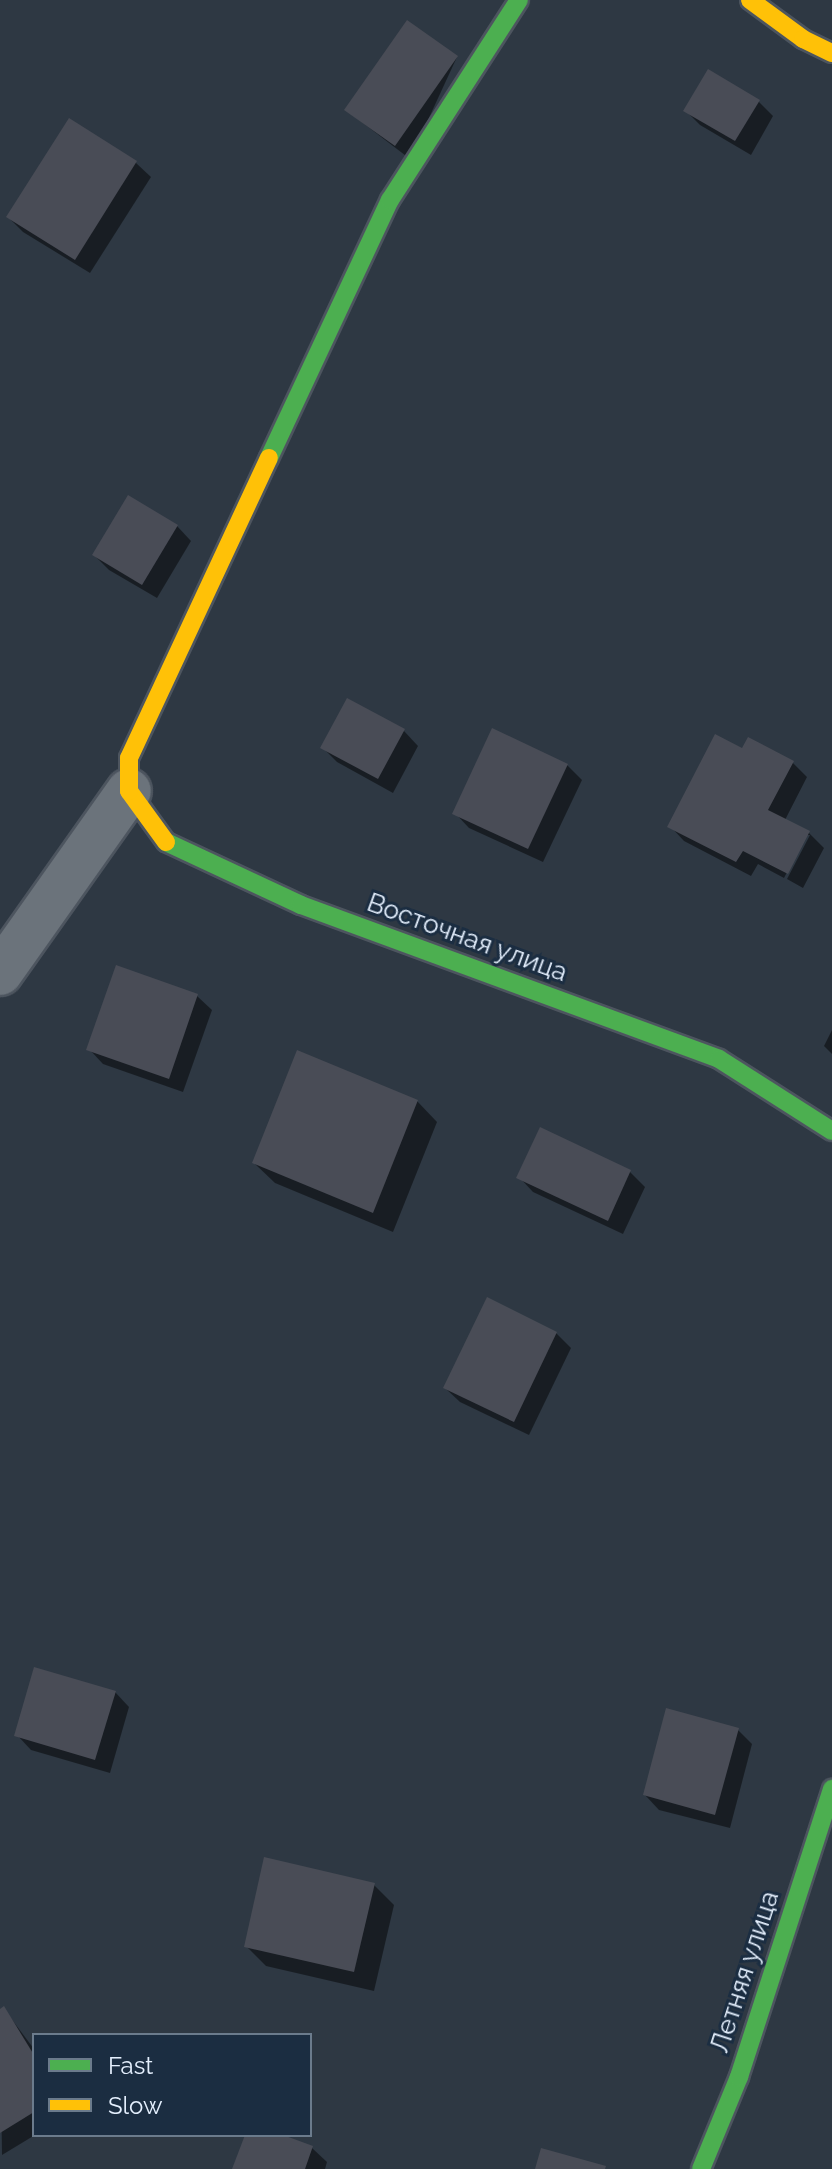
<!DOCTYPE html>
<html>
<head>
<meta charset="utf-8">
<style>
  body { margin:0 }
  #map { position:relative; width:832px; height:2169px; overflow:hidden; background:#2e3843; font-family:Raleway,sans-serif }
  div>[style] { position:absolute }
  [style*='--x'] { left:calc(var(--x)*1px); top:calc(var(--y)*1px); width:calc(var(--w)*1px); rotate:calc(var(--a)*1deg) }
  .shadow>* { inset:0; background:#0007 }
  .building>* { inset:0; background:#494c56 }
  .roads { filter:drop-shadow(2px 0 #4d555f) drop-shadow(-2px 0 #4d555f) drop-shadow(0 2px #4d555f) drop-shadow(0 -2px #4d555f) }
  .street>* { height:44px; margin:-22px; padding:0 22px; transform-origin:22px; border-radius:22px; background:#6b737b }
  .fast>* { height:18px; margin:-9px; padding:0 9px; transform-origin:9px; border-radius:9px; background:#4caf50 }
  .slow>* { height:18px; margin:-9px; padding:0 9px; transform-origin:9px; border-radius:9px; background:#ffc107 }
  span { translate:-50% -50%; white-space:nowrap; text-align:center; line-height:1.15; -webkit-text-stroke:6px #1b2d41; paint-order:stroke }
  .street-label { font-size:26px; color:#e4effd }
  .legend { position:absolute; left:32px; top:2033px; width:280px; height:104px; box-sizing:border-box; background:#1b2d41; border:2px solid #6b7b8c; margin:0; padding:10px 14px; list-style:none; font-size:24px; color:#e4effd }
  .legend li { display:flex; align-items:center; gap:16px; height:40px }
  .legend b { width:40px; border:2px solid #6b7b8c }
</style>
</head>
<body>
<div id="map">
  <div class="shadow">
    <div style="clip-path:polygon(457px 57px,410px 159px,346px 110px)"></div>
    <div style="clip-path:polygon(758px 101px,773px 116px,751px 155px,700px 125px,686px 111px)"></div>
    <div style="clip-path:polygon(70px 120px,136px 163px,151px 177px,90px 273px,23px 232px,8px 217px)"></div>
    <div style="clip-path:polygon(177px 526px,191px 541px,157px 598px,109px 570px,94px 555px)"></div>
    <div style="clip-path:polygon(404px 731px,418px 746px,393px 793px,337px 762px,322px 747px)"></div>
    <div style="clip-path:polygon(743px 751px,792px 762px,807px 777px,785px 820px,809px 833px,824px 848px,803px 888px,787px 879px,810px 835px,806px 835px,784px 878px,758px 864px,751px 876px,684px 841px,670px 826px)"></div>
    <div style="clip-path:polygon(567px 765px,582px 780px,543px 862px,469px 828px,455px 813px)"></div>
    <div style="clip-path:polygon(197px 996px,212px 1010px,183px 1092px,103px 1064px,89px 1049px)"></div>
    <div style="clip-path:polygon(832px 1030px,832px 1054px,824px 1046px)"></div>
    <div style="clip-path:polygon(417px 1101px,437px 1122px,393px 1232px,275px 1183px,254px 1163px)"></div>
    <div style="clip-path:polygon(630px 1172px,645px 1187px,623px 1234px,533px 1192px,519px 1177px)"></div>
    <div style="clip-path:polygon(556px 1333px,571px 1348px,529px 1435px,460px 1402px,445px 1388px)"></div>
    <div style="clip-path:polygon(115px 1692px,129px 1707px,110px 1773px,31px 1750px,17px 1735px)"></div>
    <div style="clip-path:polygon(738px 1730px,752px 1744px,730px 1828px,659px 1810px,645px 1795px)"></div>
    <div style="clip-path:polygon(374px 1885px,394px 1905px,374px 1991px,266px 1966px,246px 1946px)"></div>
    <div style="clip-path:polygon(4px 2009px,34px 2049px,35px 2135px,2px 2155px,0 2011px)"></div>
    <div style="clip-path:polygon(247px 2135px,277px 2135px,312px 2148px,327px 2162px,325px 2169px,234px 2169px)"></div>
  </div>
  <div class="building">
    <div style="clip-path:polygon(407px 20px,458px 56px,395px 146px,344px 110px)"></div>
    <div style="clip-path:polygon(708px 69px,760px 100px,735px 141px,683px 111px)"></div>
    <div style="clip-path:polygon(69px 118px,137px 161px,75px 260px,6px 217px)"></div>
    <div style="clip-path:polygon(128px 495px,178px 525px,142px 585px,92px 555px)"></div>
    <div style="clip-path:polygon(347px 698px,405px 729px,378px 779px,320px 748px)"></div>
    <div style="clip-path:polygon(492px 728px,568px 764px,528px 849px,452px 814px)"></div>
    <div style="clip-path:polygon(715px 734px,742px 748px,748px 737px,794px 761px,768px 810px,810px 831px,788px 874px,743px 851px,736px 862px,667px 827px)"></div>
    <div style="clip-path:polygon(116px 965px,198px 994px,169px 1079px,86px 1050px)"></div>
    <div style="clip-path:polygon(297px 1050px,418px 1100px,373px 1213px,252px 1163px)"></div>
    <div style="clip-path:polygon(540px 1127px,631px 1170px,608px 1221px,516px 1178px)"></div>
    <div style="clip-path:polygon(487px 1297px,557px 1332px,514px 1422px,443px 1388px)"></div>
    <div style="clip-path:polygon(34px 1667px,116px 1691px,95px 1760px,14px 1736px)"></div>
    <div style="clip-path:polygon(666px 1708px,739px 1728px,715px 1815px,643px 1795px)"></div>
    <div style="clip-path:polygon(264px 1857px,375px 1883px,354px 1972px,244px 1947px)"></div>
    <div style="clip-path:polygon(4px 2006px,34px 2055px,34px 2112px,0 2133px,0 2009px)"></div>
    <div style="clip-path:polygon(245px 2135px,283px 2135px,313px 2146px,305px 2169px,232px 2169px)"></div>
    <div style="clip-path:polygon(541px 2148px,606px 2166px,605px 2169px,535px 2169px)"></div>
  </div>
  <div class="roads">
    <div class="street">
      <div style="--x:0;--y:973;--w:223;--a:-54.7"></div>
    </div>
    <div class="fast">
      <div style="--x:269;--y:458;--w:285;--a:-64.9"></div>
      <div style="--x:390;--y:200;--w:238;--a:-57.2"></div>
      <div style="--x:166;--y:842;--w:149;--a:25"></div>
      <div style="--x:301;--y:905;--w:445;--a:20.2"></div>
      <div style="--x:719;--y:1059;--w:134;--a:32.5"></div>
      <div style="--x:701;--y:2169;--w:100;--a:-67.6"></div>
      <div style="--x:739;--y:2077;--w:303;--a:-72.1"></div>
    </div>
    <div class="slow">
      <div style="--x:750;--y:0;--w:66;--a:36.3"></div>
      <div style="--x:803;--y:39;--w:32;--a:26"></div>
      <div style="--x:166;--y:842;--w:63;--a:-126"></div>
      <div style="--x:129;--y:791;--w:33;--a:-90"></div>
      <div style="--x:129;--y:758;--w:331;--a:-65"></div>
    </div>
  </div>
  <div class="street-label">
    <span style="left:467px;top:938px;rotate:20deg">Восточная улица</span>
    <span style="left:745px;top:1972px;rotate:-72deg">Летняя улица</span>
  </div>
  <ul class="legend">
  <li><b style="height:10px;background:#4caf50"></b>Fast</li>
  <li><b style="height:10px;background:#ffc107"></b>Slow</li>
  </ul>
</div>
</body>
</html>
